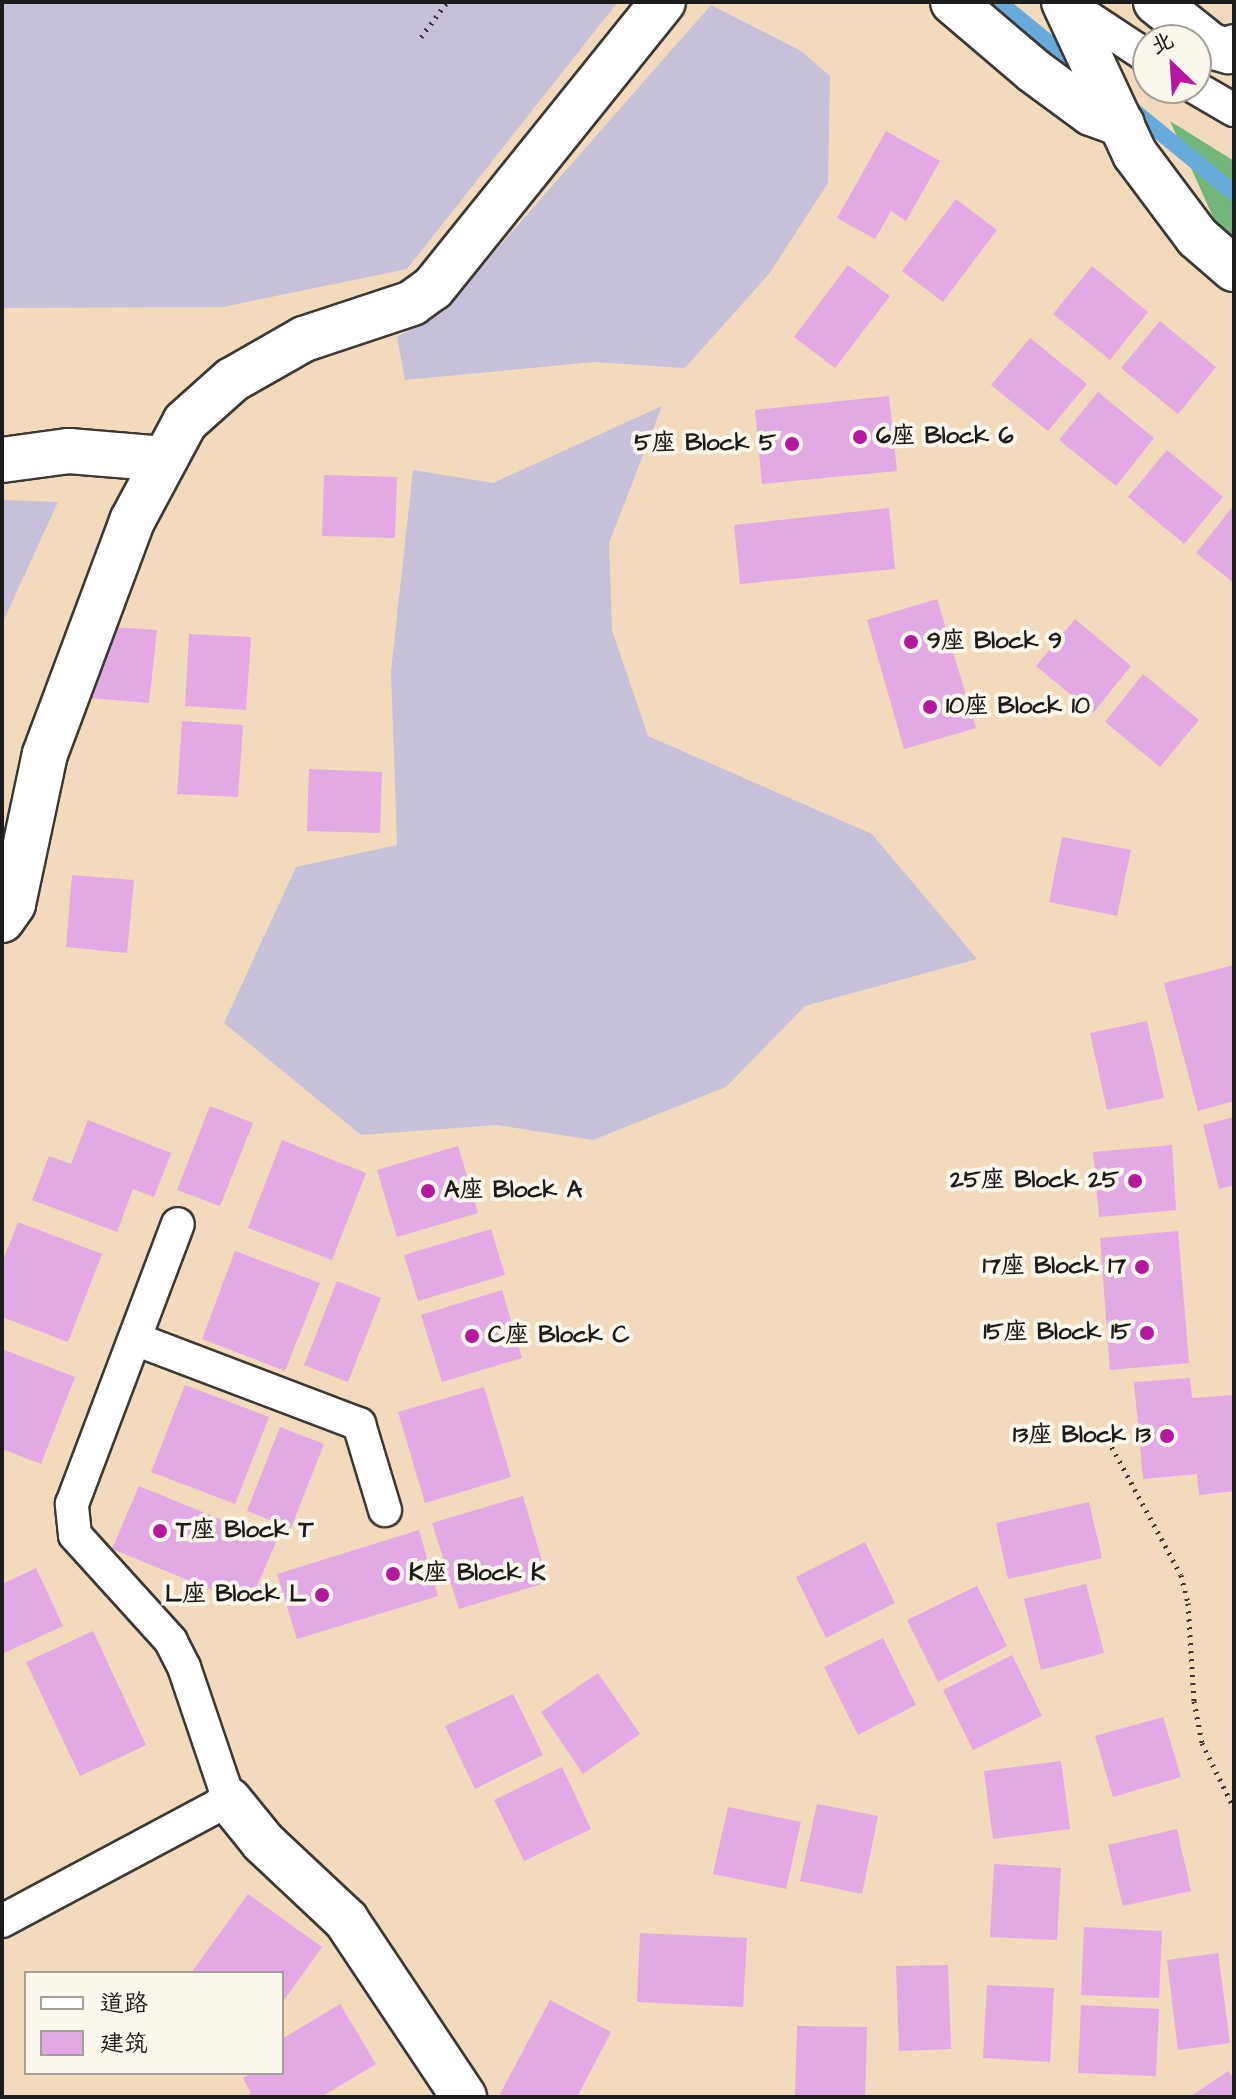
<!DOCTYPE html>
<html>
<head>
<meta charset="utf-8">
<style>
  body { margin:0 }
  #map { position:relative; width:1236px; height:2099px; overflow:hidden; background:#f1dbbc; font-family:"Architects Daughter","LXGW WenKai TC",sans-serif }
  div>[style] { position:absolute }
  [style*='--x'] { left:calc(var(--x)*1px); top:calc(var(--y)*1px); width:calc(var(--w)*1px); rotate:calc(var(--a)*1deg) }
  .industrial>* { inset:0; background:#c7c0d9 }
  .forest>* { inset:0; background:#72b67a }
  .stream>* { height:16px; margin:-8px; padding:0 8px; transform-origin:8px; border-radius:8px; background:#67aadc }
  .building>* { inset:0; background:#e2a9e5 }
  .path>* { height:5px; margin-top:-2.5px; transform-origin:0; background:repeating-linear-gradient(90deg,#3c3934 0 2px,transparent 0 8px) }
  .roads { filter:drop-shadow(2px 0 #3c3934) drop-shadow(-2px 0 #3c3934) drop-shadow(0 2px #3c3934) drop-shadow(0 -2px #3c3934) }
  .lane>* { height:32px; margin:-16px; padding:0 16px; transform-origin:16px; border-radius:16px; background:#fff }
  .street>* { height:44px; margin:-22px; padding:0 22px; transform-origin:22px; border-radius:22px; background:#fff }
  .dots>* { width:22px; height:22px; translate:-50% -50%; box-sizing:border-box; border:4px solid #fbf7ec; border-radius:50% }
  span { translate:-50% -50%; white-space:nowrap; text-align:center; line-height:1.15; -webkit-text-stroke:8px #fbf7ec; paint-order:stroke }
  .poi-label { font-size:24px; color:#1c1c1c; font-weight:700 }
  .left { translate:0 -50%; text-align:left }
  .right { translate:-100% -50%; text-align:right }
  .frame { position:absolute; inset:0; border:4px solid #1c1c1c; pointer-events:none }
  .legend { position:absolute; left:24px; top:1971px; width:260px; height:104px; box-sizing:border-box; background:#fbf7ec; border:2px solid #a29f99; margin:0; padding:10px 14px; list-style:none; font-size:24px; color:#1c1c1c }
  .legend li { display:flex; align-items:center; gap:16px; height:40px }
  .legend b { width:40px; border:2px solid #a29f99 }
  .north { position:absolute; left:1132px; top:24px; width:80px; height:80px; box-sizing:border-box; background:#fbf7ec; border:2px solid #a29f99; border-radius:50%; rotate:335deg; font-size:22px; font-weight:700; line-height:32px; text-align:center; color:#1c1c1c }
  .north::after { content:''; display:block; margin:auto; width:28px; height:36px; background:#b5179e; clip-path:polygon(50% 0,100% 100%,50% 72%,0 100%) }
</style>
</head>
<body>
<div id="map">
  <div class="industrial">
    <div style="clip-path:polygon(2px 2px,615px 2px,617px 3px,407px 269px,223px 307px,2px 308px)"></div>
    <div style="clip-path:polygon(711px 5px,801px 51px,830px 76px,828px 183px,769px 274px,685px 368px,593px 362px,405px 380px,397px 337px,445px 308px)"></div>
    <div style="clip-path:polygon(662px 406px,609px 543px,612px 630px,648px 736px,872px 834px,977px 959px,805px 1006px,726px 1087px,593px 1140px,497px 1125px,361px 1135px,224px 1023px,296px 867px,397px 845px,391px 671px,413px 470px,493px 483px)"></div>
    <div style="clip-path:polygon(2px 500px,58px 502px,2px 624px)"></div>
  </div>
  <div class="forest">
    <div style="clip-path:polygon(1170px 121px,1234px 161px,1234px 247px,1222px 237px)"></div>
  </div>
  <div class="stream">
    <div style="--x:999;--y:2;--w:106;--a:39.3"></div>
    <div style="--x:1128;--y:106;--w:137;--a:39.4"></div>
  </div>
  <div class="building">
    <div style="clip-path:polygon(886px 131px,940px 161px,906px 221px,891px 211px,875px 239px,837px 218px)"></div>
    <div style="clip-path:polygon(956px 199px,997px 230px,943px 302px,902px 271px)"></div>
    <div style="clip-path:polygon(848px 265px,890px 296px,835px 368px,794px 337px)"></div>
    <div style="clip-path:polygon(1092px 266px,1148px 312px,1110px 360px,1053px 314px)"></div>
    <div style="clip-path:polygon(1160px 321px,1216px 367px,1178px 414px,1121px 368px)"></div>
    <div style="clip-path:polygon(1030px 338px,1087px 384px,1048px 431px,991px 385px)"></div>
    <div style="clip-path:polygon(1098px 392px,1154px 438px,1116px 486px,1059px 440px)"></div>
    <div style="clip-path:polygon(889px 396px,897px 471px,762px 484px,755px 410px)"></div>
    <div style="clip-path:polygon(1167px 450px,1223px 497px,1184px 544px,1128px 497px)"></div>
    <div style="clip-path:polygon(324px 475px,397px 477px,395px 538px,322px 536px)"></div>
    <div style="clip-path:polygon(1234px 505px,1234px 583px,1196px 553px)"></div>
    <div style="clip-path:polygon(889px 508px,895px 569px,740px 584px,734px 525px)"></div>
    <div style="clip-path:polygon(937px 599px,976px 728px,904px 749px,867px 620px)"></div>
    <div style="clip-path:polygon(1075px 619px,1131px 666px,1093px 713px,1036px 666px)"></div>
    <div style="clip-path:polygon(96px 626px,157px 630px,149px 703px,89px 698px)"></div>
    <div style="clip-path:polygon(189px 634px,251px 637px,246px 710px,185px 706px)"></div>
    <div style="clip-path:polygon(1143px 674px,1199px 720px,1160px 767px,1105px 722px)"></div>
    <div style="clip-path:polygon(182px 721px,243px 725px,238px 797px,177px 794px)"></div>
    <div style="clip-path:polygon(309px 769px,382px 772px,380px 833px,307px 831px)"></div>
    <div style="clip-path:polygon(1062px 837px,1131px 850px,1117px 916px,1049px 902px)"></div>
    <div style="clip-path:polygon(72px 875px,134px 880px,127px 953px,66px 947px)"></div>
    <div style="clip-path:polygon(1234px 965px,1234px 1101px,1198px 1111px,1164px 983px)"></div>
    <div style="clip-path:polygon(1147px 1021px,1164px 1098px,1107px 1110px,1090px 1033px)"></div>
    <div style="clip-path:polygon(210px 1106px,253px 1123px,220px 1206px,177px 1190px)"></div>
    <div style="clip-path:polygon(1234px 1117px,1234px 1185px,1219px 1189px,1203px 1125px)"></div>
    <div style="clip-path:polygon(88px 1120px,171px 1153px,154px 1197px,133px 1189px,117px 1232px,32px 1200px,49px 1156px,71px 1164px)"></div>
    <div style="clip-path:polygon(282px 1140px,366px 1173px,332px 1260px,248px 1228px)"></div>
    <div style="clip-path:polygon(1172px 1145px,1176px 1210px,1099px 1217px,1093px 1152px)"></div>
    <div style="clip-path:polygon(458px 1146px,478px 1213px,397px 1237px,377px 1170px)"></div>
    <div style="clip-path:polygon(18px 1222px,102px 1254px,68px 1342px,2px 1317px,2px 1263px)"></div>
    <div style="clip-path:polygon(491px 1229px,505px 1275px,418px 1301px,404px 1255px)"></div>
    <div style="clip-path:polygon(1178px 1231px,1189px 1363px,1110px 1370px,1100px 1238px)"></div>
    <div style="clip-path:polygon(235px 1251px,320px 1283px,285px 1371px,202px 1339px)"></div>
    <div style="clip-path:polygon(337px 1281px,381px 1298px,348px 1382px,304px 1365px)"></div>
    <div style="clip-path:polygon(502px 1290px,522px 1358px,442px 1382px,421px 1315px)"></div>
    <div style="clip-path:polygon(2px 1349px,75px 1377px,41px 1464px,2px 1449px)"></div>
    <div style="clip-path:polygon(1190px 1378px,1192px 1398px,1234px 1395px,1234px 1491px,1199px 1495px,1197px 1474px,1143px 1479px,1134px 1382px)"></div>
    <div style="clip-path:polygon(185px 1385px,269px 1417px,235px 1504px,151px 1472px)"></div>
    <div style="clip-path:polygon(484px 1387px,511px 1477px,425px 1503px,398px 1412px)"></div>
    <div style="clip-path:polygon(280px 1427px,324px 1444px,291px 1528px,247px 1511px)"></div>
    <div style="clip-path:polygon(139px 1486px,276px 1542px,249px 1605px,112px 1549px)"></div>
    <div style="clip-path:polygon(523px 1496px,548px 1582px,459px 1609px,432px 1523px)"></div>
    <div style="clip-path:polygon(1089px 1502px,1102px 1558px,1008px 1579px,996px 1523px)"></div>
    <div style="clip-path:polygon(419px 1530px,438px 1596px,297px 1639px,277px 1574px)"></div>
    <div style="clip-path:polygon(865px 1542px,895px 1603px,826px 1638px,796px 1577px)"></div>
    <div style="clip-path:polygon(36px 1568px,63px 1626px,2px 1654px,2px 1584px)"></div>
    <div style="clip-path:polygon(1086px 1584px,1104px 1653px,1041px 1670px,1024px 1599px)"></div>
    <div style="clip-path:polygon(977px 1586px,1007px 1646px,938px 1682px,907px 1620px)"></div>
    <div style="clip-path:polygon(93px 1631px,146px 1745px,80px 1776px,26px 1662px)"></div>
    <div style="clip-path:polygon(883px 1638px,916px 1705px,858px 1735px,824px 1667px)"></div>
    <div style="clip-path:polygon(1012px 1655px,1042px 1716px,973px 1750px,943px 1690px)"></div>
    <div style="clip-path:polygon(598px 1673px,640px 1734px,583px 1774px,541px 1712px)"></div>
    <div style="clip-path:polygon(513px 1694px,543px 1755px,475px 1789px,445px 1726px)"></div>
    <div style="clip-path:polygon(1163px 1717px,1181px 1777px,1113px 1797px,1095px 1736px)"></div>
    <div style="clip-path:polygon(1061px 1761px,1070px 1829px,993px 1839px,984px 1771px)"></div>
    <div style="clip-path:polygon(562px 1767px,591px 1829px,524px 1861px,494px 1800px)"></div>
    <div style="clip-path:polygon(817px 1804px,878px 1816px,862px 1894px,800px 1881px)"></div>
    <div style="clip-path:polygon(728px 1807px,801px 1822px,786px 1889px,713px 1874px)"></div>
    <div style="clip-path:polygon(1177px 1829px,1191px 1891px,1123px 1906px,1108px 1845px)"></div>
    <div style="clip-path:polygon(994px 1864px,1061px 1868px,1057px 1940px,990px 1937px)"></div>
    <div style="clip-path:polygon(248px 1894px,322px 1947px,282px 2003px,282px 1973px,191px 1973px)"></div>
    <div style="clip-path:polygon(1084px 1927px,1162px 1931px,1159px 1998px,1081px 1995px)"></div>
    <div style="clip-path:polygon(640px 1933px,747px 1938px,743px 2007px,637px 2002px)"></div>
    <div style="clip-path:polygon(1218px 1953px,1230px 2043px,1178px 2050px,1167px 1960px)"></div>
    <div style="clip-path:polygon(948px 1965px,951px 2049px,899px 2051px,896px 1966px)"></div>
    <div style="clip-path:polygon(987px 1985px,1054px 1988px,1050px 2062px,983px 2058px)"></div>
    <div style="clip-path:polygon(550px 2000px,611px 2032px,577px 2097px,505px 2097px,500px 2094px)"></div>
    <div style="clip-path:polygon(340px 2004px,376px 2064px,321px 2097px,246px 2097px,251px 2093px,243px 2078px,252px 2073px,282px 2073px,282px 2039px)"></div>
    <div style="clip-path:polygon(1081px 2005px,1159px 2009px,1156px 2076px,1078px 2073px)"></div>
    <div style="clip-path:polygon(797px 2026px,867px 2027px,865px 2097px,795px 2097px)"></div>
    <div style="clip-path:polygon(1228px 2071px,1234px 2079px,1234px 2097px,1190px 2097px)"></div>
  </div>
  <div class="path">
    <div style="--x:421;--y:37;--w:44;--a:-53.4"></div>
    <div style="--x:1108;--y:1440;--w:153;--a:61.6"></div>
    <div style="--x:1181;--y:1575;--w:29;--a:76"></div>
    <div style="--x:1188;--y:1603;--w:98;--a:86.5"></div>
    <div style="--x:1194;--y:1701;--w:43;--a:79.2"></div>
    <div style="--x:1202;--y:1743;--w:72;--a:63.8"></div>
  </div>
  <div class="roads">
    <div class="lane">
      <div style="--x:1065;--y:2;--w:100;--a:33.5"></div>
      <div style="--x:1196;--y:88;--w:44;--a:30.1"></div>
      <div style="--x:135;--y:1339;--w:240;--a:20.8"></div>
      <div style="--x:359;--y:1424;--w:90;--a:73.2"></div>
      <div style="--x:2;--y:1921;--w:257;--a:-28.1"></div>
      <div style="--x:229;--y:1800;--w:140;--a:-108.7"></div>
      <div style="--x:184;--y:1667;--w:29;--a:-117"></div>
      <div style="--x:171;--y:1641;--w:143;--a:-132.2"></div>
      <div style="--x:75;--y:1535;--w:31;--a:-96"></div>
      <div style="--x:72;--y:1504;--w:299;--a:-69.3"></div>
    </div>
    <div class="street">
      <div style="--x:953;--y:2;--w:106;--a:40.4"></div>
      <div style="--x:1034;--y:71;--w:71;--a:36.4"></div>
      <div style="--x:1091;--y:113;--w:33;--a:20"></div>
      <div style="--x:1064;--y:2;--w:168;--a:65"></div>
      <div style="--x:1135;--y:154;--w:104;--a:53.2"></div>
      <div style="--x:1197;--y:237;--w:49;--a:40.9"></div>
      <div style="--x:1156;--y:2;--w:70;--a:38.7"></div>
      <div style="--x:1211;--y:46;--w:19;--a:16"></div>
      <div style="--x:1229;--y:51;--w:6;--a:-39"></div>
      <div style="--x:2;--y:460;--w:68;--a:-7.7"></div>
      <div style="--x:69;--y:451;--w:95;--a:4.8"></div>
      <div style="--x:2;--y:920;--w:19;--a:-55"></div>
      <div style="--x:13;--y:904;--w:153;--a:-78"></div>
      <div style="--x:45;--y:754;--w:249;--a:-69.5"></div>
      <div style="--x:132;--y:521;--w:112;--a:-61.8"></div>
      <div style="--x:185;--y:422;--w:63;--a:-41.8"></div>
      <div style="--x:232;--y:380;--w:83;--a:-29.7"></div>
      <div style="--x:304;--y:339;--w:114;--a:-18.4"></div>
      <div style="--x:412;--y:303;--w:26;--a:-36"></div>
      <div style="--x:433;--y:288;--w:367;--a:-51.2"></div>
      <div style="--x:229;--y:1800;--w:54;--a:51"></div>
      <div style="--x:263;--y:1842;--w:114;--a:43.2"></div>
      <div style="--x:346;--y:1920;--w:213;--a:56.3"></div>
    </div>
  </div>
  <div class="dots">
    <div style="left:860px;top:437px;background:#b5179e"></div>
    <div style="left:792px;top:444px;background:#b5179e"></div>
    <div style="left:911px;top:642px;background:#b5179e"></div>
    <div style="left:930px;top:707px;background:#b5179e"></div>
    <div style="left:1135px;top:1181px;background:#b5179e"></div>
    <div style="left:428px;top:1191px;background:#b5179e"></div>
    <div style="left:1142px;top:1267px;background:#b5179e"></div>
    <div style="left:1147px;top:1333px;background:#b5179e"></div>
    <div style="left:472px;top:1336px;background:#b5179e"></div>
    <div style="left:1167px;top:1436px;background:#b5179e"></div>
    <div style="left:160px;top:1531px;background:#b5179e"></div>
    <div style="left:393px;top:1574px;background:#b5179e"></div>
    <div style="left:322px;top:1595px;background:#b5179e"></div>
  </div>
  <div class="poi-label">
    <span class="left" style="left:876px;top:437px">6座 Block 6</span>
    <span class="right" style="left:776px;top:444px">5座 Block 5</span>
    <span class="left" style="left:927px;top:642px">9座 Block 9</span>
    <span class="left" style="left:946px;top:707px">10座 Block 10</span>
    <span class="right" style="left:1119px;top:1181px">25座 Block 25</span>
    <span class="left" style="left:444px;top:1191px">A座 Block A</span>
    <span class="right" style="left:1126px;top:1267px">17座 Block 17</span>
    <span class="right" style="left:1131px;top:1333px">15座 Block 15</span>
    <span class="left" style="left:488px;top:1336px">C座 Block C</span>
    <span class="right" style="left:1151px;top:1436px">13座 Block 13</span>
    <span class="left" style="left:176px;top:1531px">T座 Block T</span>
    <span class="left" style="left:409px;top:1574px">K座 Block K</span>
    <span class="right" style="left:306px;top:1595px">L座 Block L</span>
  </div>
  <div class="frame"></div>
  <ul class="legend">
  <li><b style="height:10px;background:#fff"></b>道路</li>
  <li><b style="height:22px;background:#e2a9e5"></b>建筑</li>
  </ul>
  <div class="north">北</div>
</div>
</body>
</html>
